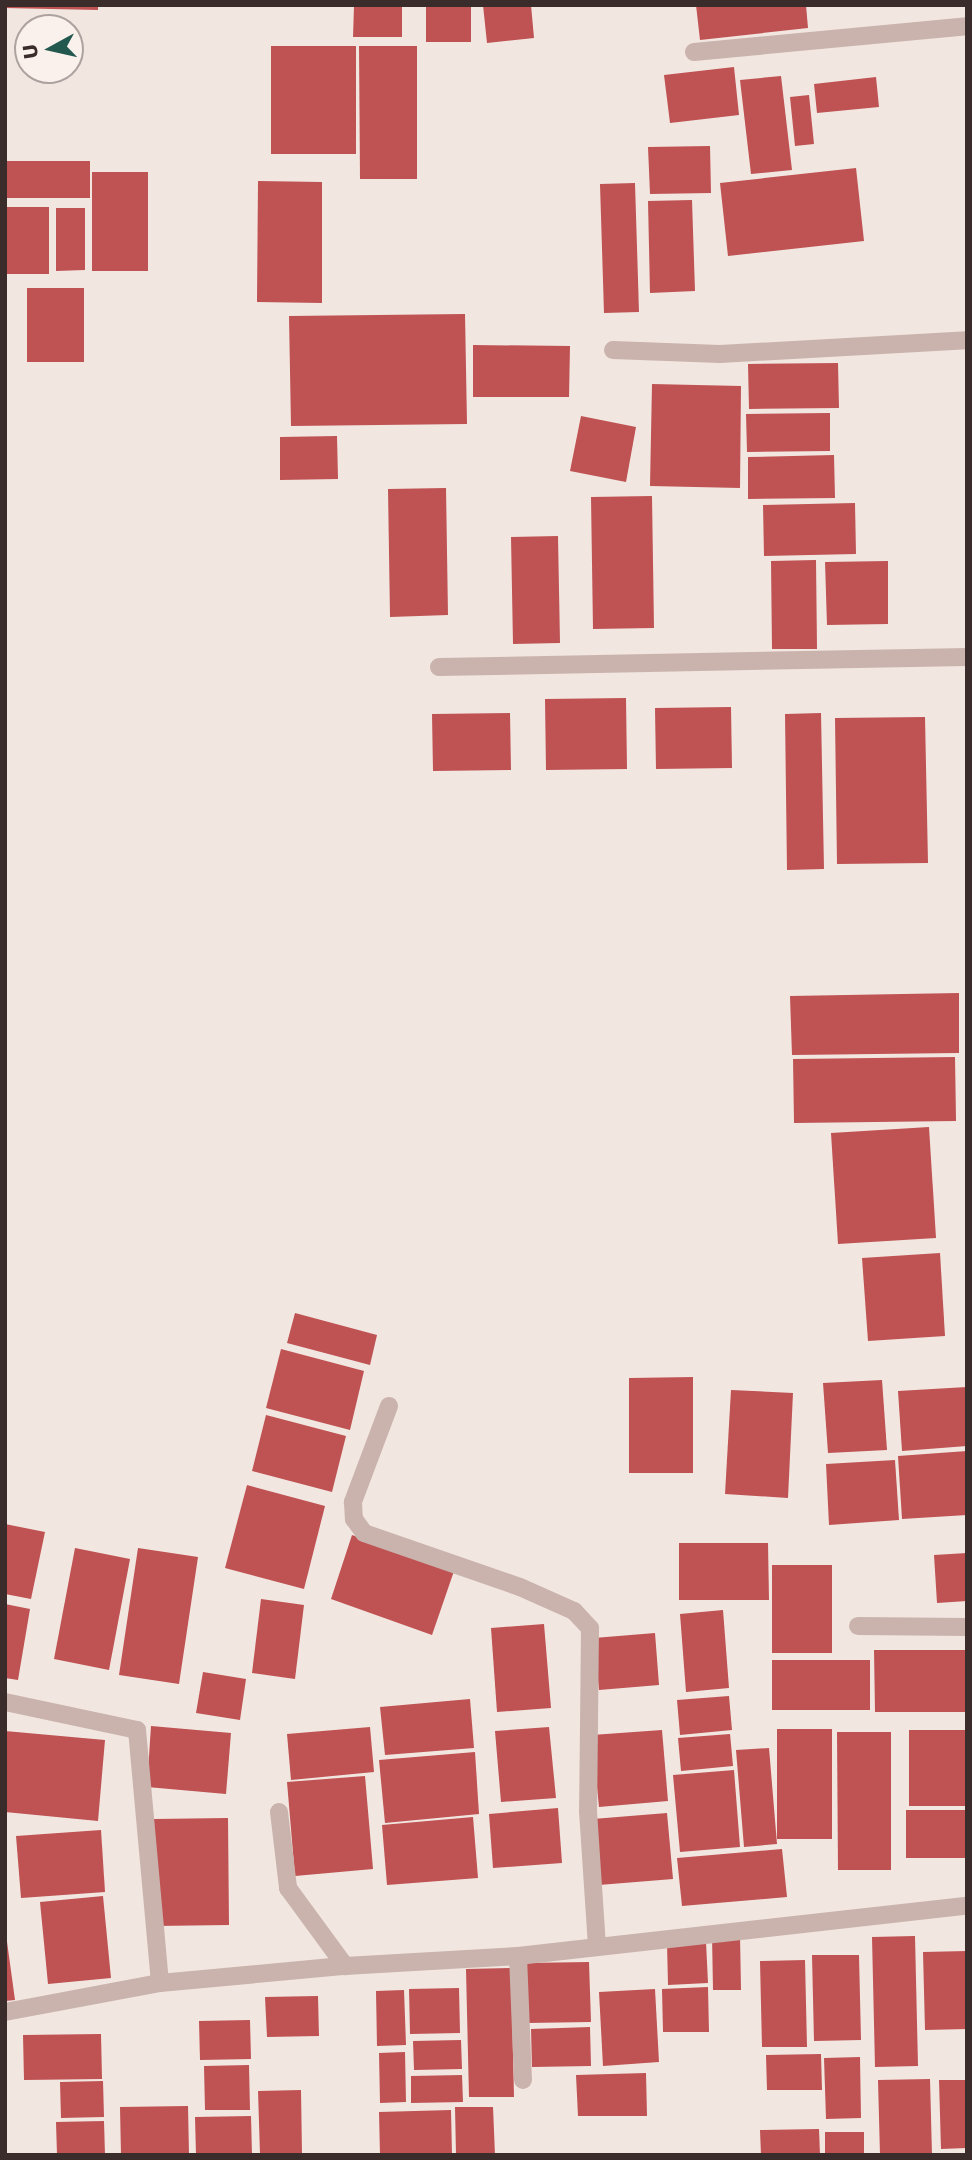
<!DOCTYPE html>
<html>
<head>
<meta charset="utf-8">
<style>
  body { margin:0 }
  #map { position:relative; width:972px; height:2160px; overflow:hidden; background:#f2e6e1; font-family:"DejaVu Sans",sans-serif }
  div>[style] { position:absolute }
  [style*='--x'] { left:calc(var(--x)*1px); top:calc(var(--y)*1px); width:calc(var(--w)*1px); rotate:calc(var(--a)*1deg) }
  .building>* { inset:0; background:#bf5252 }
  .minor>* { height:18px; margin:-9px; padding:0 9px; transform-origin:9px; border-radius:9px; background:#cab3ad }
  span { translate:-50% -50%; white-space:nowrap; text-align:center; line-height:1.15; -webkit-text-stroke:7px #faf1ed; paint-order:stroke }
  .frame { position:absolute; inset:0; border:7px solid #392c2b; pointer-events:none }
  .north { position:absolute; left:14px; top:14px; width:70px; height:70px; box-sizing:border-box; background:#faf1ed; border:2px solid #ada29f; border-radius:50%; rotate:262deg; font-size:19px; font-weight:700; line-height:28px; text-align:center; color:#392c2b }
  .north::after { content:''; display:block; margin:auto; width:24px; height:32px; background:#23584f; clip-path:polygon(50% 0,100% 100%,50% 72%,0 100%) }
</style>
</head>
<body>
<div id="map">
  <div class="building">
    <div style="clip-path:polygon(5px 5px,98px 5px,98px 10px,5px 8px)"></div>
    <div style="clip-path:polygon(354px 5px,402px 5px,402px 37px,353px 37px)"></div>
    <div style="clip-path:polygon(426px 5px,471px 5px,471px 42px,426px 42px)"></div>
    <div style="clip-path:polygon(483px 5px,531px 5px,534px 38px,487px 43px)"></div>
    <div style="clip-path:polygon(696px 5px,806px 5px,808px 28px,700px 40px)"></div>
    <div style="clip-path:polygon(271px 46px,356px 46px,356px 154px,271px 154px)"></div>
    <div style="clip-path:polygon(359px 46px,417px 46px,417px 179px,360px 179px)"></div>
    <div style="clip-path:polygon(734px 67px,739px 115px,670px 123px,664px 75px)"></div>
    <div style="clip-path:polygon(781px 76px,792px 170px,751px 174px,740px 80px)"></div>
    <div style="clip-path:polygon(876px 77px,879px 107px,817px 113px,814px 84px)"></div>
    <div style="clip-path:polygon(809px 95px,814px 144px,795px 146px,790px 97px)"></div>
    <div style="clip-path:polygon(710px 146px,711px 193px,650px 194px,648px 147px)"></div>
    <div style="clip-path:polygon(5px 161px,90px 161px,90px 198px,5px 198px)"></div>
    <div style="clip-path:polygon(856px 168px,864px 241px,728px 256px,720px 183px)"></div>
    <div style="clip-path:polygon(92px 172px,148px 172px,148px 271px,92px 271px)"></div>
    <div style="clip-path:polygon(258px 181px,322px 182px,322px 303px,257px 302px)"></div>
    <div style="clip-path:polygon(635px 183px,639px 312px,604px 313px,600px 184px)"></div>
    <div style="clip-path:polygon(692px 200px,695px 291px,650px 293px,648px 201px)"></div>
    <div style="clip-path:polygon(5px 207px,49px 207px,49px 274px,5px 274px)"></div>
    <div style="clip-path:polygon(56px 208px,85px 208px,85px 270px,56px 271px)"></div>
    <div style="clip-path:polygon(27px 288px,84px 288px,84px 362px,27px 362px)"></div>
    <div style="clip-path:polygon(465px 314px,467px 424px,291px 426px,289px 316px)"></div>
    <div style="clip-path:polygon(473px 345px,570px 346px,569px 397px,473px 397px)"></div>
    <div style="clip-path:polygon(838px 363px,839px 408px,749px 409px,748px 364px)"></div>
    <div style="clip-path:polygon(652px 384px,741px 386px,740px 488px,650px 486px)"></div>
    <div style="clip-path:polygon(830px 413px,830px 451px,747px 452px,746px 414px)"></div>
    <div style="clip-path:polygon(581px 416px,636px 427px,626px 482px,570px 471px)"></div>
    <div style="clip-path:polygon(337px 436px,338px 479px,280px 480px,280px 437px)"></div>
    <div style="clip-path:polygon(834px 455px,835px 498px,748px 499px,748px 457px)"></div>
    <div style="clip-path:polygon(446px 488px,448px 615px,390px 617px,388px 489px)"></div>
    <div style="clip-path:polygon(652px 496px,654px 628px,593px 629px,591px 497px)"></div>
    <div style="clip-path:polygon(855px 503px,856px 554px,764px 556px,763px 505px)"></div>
    <div style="clip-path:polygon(558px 536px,560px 643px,513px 644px,511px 537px)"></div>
    <div style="clip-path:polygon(816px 560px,817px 649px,772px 649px,771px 561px)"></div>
    <div style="clip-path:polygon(888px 561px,888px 624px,827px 625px,825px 562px)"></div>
    <div style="clip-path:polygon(626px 698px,627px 769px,546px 770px,545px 699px)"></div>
    <div style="clip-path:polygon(731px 707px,732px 768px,656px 769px,655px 708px)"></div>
    <div style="clip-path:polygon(510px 713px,511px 770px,433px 771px,432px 714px)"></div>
    <div style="clip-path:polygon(821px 713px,824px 869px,787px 870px,785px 714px)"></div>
    <div style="clip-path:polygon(925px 717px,928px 863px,837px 864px,835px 718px)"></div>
    <div style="clip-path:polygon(959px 993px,959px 1053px,792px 1055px,790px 996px)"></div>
    <div style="clip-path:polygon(955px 1057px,956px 1121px,794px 1123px,793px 1059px)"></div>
    <div style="clip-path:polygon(929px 1127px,936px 1238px,838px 1244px,831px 1133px)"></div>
    <div style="clip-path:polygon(940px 1253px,945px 1336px,868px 1341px,862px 1258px)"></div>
    <div style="clip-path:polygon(295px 1313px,377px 1335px,370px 1365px,287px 1343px)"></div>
    <div style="clip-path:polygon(281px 1349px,364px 1371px,350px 1430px,266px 1408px)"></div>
    <div style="clip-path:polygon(693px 1377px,693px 1473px,629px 1473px,629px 1378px)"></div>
    <div style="clip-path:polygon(882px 1380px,887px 1450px,828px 1453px,823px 1383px)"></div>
    <div style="clip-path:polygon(967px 1387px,967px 1446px,902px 1451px,898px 1391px)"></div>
    <div style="clip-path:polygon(731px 1390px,793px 1393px,788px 1498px,725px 1494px)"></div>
    <div style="clip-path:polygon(266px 1415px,346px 1436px,332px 1492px,252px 1471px)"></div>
    <div style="clip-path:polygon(967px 1451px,967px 1515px,902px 1519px,898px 1456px)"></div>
    <div style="clip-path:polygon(895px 1460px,899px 1520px,829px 1525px,826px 1464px)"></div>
    <div style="clip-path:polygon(247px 1485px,325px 1506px,304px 1589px,225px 1568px)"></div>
    <div style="clip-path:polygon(5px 1524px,45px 1532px,31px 1599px,5px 1594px)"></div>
    <div style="clip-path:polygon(352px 1535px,454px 1571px,432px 1635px,331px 1599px)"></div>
    <div style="clip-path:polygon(679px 1543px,768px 1543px,769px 1600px,679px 1600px)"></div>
    <div style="clip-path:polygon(75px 1548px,130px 1559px,109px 1670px,54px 1659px)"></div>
    <div style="clip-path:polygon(138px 1548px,198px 1557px,179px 1684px,119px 1675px)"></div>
    <div style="clip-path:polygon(967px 1553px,967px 1601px,937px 1603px,934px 1555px)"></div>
    <div style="clip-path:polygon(772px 1565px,832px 1565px,832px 1653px,772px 1653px)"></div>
    <div style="clip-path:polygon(261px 1599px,304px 1605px,295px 1679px,252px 1673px)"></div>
    <div style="clip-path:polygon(5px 1604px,30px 1609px,18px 1680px,5px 1678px)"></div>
    <div style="clip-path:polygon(723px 1610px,729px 1688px,686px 1692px,680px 1614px)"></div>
    <div style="clip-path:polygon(544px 1624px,551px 1708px,497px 1712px,491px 1628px)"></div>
    <div style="clip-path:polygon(655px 1633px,659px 1685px,599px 1690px,594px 1638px)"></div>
    <div style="clip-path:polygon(874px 1650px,967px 1650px,967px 1712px,875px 1712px)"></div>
    <div style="clip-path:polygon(772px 1660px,870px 1660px,870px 1710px,772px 1710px)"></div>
    <div style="clip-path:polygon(203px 1672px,246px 1679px,240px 1720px,196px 1713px)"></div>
    <div style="clip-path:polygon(729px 1696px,732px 1730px,680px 1735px,677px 1700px)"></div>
    <div style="clip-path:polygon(470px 1699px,474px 1748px,385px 1755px,380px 1707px)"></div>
    <div style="clip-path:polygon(151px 1726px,231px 1733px,226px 1794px,147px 1787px)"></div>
    <div style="clip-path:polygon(370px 1727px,374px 1772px,291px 1780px,287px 1734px)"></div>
    <div style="clip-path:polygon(549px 1727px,556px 1798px,501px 1802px,495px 1731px)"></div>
    <div style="clip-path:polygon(777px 1729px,832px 1729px,832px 1839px,777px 1839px)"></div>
    <div style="clip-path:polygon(662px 1730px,668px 1801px,599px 1807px,592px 1735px)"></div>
    <div style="clip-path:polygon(909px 1730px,967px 1730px,967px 1806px,909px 1806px)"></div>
    <div style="clip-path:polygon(5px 1731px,105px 1740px,98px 1821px,5px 1812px)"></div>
    <div style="clip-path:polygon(837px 1732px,891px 1732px,891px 1870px,838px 1870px)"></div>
    <div style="clip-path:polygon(730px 1734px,733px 1766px,681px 1771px,678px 1738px)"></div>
    <div style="clip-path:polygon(769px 1748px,777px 1844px,744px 1847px,736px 1750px)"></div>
    <div style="clip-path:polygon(475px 1752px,479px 1814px,385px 1823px,379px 1760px)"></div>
    <div style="clip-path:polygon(734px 1770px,740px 1847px,680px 1852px,673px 1775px)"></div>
    <div style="clip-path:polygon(365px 1776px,373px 1869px,295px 1876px,287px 1782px)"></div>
    <div style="clip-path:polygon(558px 1808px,562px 1863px,493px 1868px,489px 1814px)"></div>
    <div style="clip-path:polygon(906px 1810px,967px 1810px,967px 1858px,906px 1858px)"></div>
    <div style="clip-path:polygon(667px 1813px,673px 1879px,599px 1885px,593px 1819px)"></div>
    <div style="clip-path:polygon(473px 1817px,478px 1878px,387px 1885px,382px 1825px)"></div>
    <div style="clip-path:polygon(228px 1818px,229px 1925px,155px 1926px,154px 1819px)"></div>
    <div style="clip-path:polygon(101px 1830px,105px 1892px,21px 1898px,16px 1836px)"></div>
    <div style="clip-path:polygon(782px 1849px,787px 1897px,682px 1906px,677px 1858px)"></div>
    <div style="clip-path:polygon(103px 1896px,111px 1978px,48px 1984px,40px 1902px)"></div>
    <div style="clip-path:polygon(5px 1927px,15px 2000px,5px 2001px)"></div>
    <div style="clip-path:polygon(712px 1935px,740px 1935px,741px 1990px,713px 1990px)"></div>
    <div style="clip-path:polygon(915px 1936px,918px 2066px,875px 2067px,872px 1937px)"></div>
    <div style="clip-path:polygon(706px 1942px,708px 1983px,668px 1985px,667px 1943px)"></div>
    <div style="clip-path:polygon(967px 1951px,967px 2029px,925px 2030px,923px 1952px)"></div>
    <div style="clip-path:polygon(812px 1955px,859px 1955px,861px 2040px,814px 2041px)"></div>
    <div style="clip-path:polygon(805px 1960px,807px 2047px,762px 2047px,760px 1961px)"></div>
    <div style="clip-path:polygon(589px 1962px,591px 2022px,526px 2023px,524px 1963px)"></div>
    <div style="clip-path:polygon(511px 1968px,514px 2097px,469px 2097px,466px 1969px)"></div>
    <div style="clip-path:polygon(708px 1987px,709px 2032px,663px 2032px,662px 1989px)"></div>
    <div style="clip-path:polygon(459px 1988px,460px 2033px,410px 2034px,409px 1989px)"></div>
    <div style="clip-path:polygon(655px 1989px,659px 2062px,603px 2066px,599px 1992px)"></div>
    <div style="clip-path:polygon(404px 1990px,406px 2045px,377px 2046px,376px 1991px)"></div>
    <div style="clip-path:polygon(318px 1996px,319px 2036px,267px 2037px,265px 1997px)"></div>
    <div style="clip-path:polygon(250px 2020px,251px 2059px,200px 2060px,199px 2021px)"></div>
    <div style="clip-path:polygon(590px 2027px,591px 2066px,532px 2067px,531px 2029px)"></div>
    <div style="clip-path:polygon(101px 2034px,102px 2079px,24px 2080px,23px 2035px)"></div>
    <div style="clip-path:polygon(461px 2040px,462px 2069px,414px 2070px,413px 2041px)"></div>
    <div style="clip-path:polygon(405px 2052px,406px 2102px,380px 2103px,379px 2053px)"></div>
    <div style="clip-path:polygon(821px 2054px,822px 2090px,767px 2090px,766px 2055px)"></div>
    <div style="clip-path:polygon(860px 2057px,861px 2118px,826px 2119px,824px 2058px)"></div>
    <div style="clip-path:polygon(249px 2065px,250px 2110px,205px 2110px,204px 2066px)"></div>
    <div style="clip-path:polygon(646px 2073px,647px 2116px,578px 2116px,576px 2075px)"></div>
    <div style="clip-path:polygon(462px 2075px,463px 2102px,411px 2103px,411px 2076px)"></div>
    <div style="clip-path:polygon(930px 2079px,932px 2155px,880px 2155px,878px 2080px)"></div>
    <div style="clip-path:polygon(939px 2080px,967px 2080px,967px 2148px,941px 2149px)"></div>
    <div style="clip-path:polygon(103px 2081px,104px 2117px,61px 2118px,60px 2082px)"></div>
    <div style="clip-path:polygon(301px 2090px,302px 2155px,260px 2155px,258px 2091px)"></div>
    <div style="clip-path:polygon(188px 2106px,189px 2154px,121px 2155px,120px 2107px)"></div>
    <div style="clip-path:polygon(455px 2107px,493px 2107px,495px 2155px,456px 2155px)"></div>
    <div style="clip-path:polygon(451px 2110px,452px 2155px,380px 2155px,379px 2112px)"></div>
    <div style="clip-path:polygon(251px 2116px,252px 2155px,196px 2155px,195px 2117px)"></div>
    <div style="clip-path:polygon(104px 2121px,105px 2155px,57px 2155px,56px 2122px)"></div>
    <div style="clip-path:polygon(819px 2129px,820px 2155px,761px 2155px,760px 2130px)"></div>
    <div style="clip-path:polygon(825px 2132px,864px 2132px,864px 2155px,825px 2155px)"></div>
  </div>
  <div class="minor">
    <div style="--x:694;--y:52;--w:274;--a:-5.4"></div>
    <div style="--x:613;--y:350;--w:107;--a:2.1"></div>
    <div style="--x:720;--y:354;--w:247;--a:-3.2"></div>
    <div style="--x:439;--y:667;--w:528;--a:-1.09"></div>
    <div style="--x:389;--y:1406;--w:103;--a:110.6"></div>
    <div style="--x:353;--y:1502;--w:17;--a:87"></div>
    <div style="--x:354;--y:1519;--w:17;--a:54"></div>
    <div style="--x:364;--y:1533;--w:165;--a:19.1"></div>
    <div style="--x:520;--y:1587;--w:59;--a:24"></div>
    <div style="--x:574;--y:1611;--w:23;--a:47"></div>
    <div style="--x:590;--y:1628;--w:183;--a:90.6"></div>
    <div style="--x:588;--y:1811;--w:136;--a:86.2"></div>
    <div style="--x:858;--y:1626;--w:109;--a:0.5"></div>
    <div style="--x:5;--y:1702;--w:135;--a:12"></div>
    <div style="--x:137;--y:1730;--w:254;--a:84.8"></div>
    <div style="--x:279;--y:1812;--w:77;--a:83.2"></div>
    <div style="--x:288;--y:1888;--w:97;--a:53.8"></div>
    <div style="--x:518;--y:1956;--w:124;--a:87.7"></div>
    <div style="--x:5;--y:2012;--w:158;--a:-10.6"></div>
    <div style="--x:160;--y:1983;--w:186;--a:-5.3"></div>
    <div style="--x:345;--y:1966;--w:173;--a:-3.3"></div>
    <div style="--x:518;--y:1956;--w:452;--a:-6.4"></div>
  </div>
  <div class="frame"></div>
  <div class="north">U</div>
</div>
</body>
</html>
